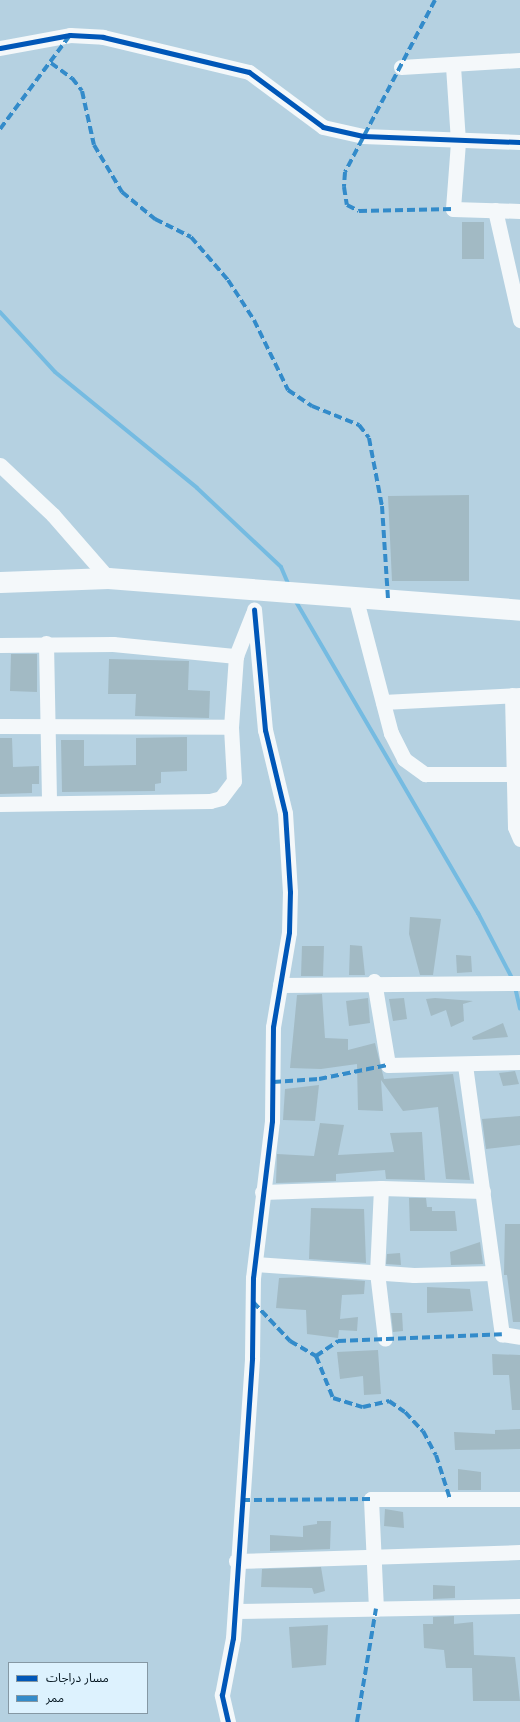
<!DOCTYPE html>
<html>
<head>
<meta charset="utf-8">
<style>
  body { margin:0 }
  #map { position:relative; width:520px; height:1722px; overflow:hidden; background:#b5d1e1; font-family:Arial,"Noto Sans Arabic",sans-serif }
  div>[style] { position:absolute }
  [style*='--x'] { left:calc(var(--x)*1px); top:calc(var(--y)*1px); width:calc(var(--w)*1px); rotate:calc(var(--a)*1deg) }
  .stream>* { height:4px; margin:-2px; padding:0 2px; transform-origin:2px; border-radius:2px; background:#75bbe1 }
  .building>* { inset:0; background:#a2bac4 }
  .street>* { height:15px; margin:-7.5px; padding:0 7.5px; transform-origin:7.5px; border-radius:7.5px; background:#f4f8fa }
  .secondary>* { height:21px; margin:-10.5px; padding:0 10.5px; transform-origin:10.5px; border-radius:10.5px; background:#f4f8fa }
  .quiet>* { height:4px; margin-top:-2px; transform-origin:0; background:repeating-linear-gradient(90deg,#338bca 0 8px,transparent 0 12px) }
  .cycleway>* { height:5px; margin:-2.5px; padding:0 2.5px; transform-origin:2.5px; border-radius:2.5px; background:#0057b8 }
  span { translate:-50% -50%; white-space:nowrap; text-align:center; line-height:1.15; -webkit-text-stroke:4px #ddf2fe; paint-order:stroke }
  .legend { position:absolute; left:8px; top:1662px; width:140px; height:52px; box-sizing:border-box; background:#ddf2fe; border:1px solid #8598a4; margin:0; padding:5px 7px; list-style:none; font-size:12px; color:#01121c }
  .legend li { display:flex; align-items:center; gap:8px; height:20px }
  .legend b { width:20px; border:1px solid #8598a4 }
</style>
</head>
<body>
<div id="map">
  <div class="stream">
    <div style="--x:0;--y:312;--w:81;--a:47.5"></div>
    <div style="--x:55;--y:372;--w:183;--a:39.2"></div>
    <div style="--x:197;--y:488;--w:115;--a:43.2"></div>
    <div style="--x:281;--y:567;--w:21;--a:67"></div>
    <div style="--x:295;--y:600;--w:363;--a:59.7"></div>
    <div style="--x:478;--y:913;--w:76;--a:62.4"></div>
    <div style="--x:515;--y:987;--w:22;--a:77"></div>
  </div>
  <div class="building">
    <div style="clip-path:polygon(462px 222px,484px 222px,484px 259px,462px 259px)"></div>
    <div style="clip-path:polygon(469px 495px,469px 581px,392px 581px,388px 496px)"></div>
    <div style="clip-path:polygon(11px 654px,37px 654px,37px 692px,10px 691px)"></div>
    <div style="clip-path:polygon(109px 659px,189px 661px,188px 690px,210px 691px,209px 718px,135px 716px,136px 694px,108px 694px)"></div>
    <div style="clip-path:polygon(187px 737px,187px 771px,161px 772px,161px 783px,155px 784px,155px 791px,62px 792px,61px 740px,84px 740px,84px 766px,136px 765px,136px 738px)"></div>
    <div style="clip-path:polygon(0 738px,12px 738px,13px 767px,39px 766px,39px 784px,32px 784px,32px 793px,0 794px)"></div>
    <div style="clip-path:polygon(410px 917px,441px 919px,433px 975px,420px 975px,409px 934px)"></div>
    <div style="clip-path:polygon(350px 945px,362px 946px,365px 975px,349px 975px)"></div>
    <div style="clip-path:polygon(302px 946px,324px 946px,323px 976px,301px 976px)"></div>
    <div style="clip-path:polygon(456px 955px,471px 956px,472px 972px,457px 973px)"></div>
    <div style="clip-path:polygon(322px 994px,325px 1038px,348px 1039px,348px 1050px,375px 1043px,384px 1079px,453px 1074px,470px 1180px,446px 1179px,438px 1107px,403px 1111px,381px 1080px,383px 1111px,358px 1110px,357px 1064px,321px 1069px,290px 1068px,297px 995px)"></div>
    <div style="clip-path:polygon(368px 998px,370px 1023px,349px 1026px,346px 1001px)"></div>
    <div style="clip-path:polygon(404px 998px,407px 1019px,393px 1021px,389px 999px)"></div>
    <div style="clip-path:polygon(435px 998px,473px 1001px,463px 1004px,464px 1021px,451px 1027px,446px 1010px,431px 1016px,426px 999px)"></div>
    <div style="clip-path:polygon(503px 1023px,508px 1037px,473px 1040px,472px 1037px)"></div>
    <div style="clip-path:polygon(515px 1071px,519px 1084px,503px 1086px,499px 1073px)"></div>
    <div style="clip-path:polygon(319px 1085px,315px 1121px,283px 1120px,285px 1089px)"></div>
    <div style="clip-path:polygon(520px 1116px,520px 1145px,486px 1149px,482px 1119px)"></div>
    <div style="clip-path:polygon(320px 1123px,344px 1125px,338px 1155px,394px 1152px,390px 1133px,422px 1132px,425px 1180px,386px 1179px,385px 1170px,336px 1174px,336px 1181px,276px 1183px,277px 1154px,314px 1156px)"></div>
    <div style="clip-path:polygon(409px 1198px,426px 1198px,427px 1207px,432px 1207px,432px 1211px,455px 1211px,457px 1231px,410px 1231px)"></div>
    <div style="clip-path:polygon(311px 1208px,364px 1209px,366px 1263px,309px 1259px)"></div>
    <div style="clip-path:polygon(505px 1224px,520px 1224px,520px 1322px,513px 1322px,507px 1275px,504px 1275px)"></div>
    <div style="clip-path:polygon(480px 1242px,483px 1264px,451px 1265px,450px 1252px)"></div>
    <div style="clip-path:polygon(400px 1253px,401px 1265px,386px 1264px,387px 1254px)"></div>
    <div style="clip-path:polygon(309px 1277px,365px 1281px,364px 1294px,342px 1295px,340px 1319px,358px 1317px,357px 1331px,339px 1330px,338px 1338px,307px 1334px,306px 1310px,276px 1308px,279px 1278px)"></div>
    <div style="clip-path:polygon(427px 1287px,470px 1289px,473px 1311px,427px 1313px)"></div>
    <div style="clip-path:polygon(391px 1313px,402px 1313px,403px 1331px,393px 1332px)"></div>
    <div style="clip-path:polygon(378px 1350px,381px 1394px,364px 1395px,363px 1376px,340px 1379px,337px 1352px)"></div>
    <div style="clip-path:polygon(492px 1354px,520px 1355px,520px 1410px,512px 1410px,509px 1375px,493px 1375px)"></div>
    <div style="clip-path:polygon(520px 1429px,520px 1449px,455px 1450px,454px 1432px,495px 1434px,495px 1430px)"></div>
    <div style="clip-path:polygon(458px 1469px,481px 1472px,481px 1490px,458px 1490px)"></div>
    <div style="clip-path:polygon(385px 1509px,403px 1512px,404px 1528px,384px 1526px)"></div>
    <div style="clip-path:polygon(317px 1521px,331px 1521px,330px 1549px,270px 1551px,270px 1535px,303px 1537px,303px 1526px,317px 1524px)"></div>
    <div style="clip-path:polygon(321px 1567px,325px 1591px,314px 1594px,312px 1588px,261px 1587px,262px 1569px)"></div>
    <div style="clip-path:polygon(433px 1585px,455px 1586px,455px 1598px,433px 1599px)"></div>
    <div style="clip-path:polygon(454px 1616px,454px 1624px,473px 1622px,474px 1655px,515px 1657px,520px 1701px,473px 1701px,472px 1668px,446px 1668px,444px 1650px,424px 1648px,423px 1624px,433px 1624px,433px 1617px)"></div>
    <div style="clip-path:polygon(328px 1625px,326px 1665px,292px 1668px,289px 1627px)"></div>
  </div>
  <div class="street">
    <div style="--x:0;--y:48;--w:71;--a:-10.5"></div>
    <div style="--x:70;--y:35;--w:33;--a:3"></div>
    <div style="--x:103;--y:37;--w:150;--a:13.5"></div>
    <div style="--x:249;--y:72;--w:92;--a:36.6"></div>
    <div style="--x:323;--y:127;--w:41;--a:12.7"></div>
    <div style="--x:363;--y:136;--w:157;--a:2.2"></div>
    <div style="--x:453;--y:66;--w:76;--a:86.2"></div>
    <div style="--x:458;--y:142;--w:67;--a:94.3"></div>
    <div style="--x:453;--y:209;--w:67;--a:1.7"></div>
    <div style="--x:401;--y:67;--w:119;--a:-3.4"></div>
    <div style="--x:495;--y:210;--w:113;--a:77.2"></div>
    <div style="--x:0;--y:465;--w:73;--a:43.3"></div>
    <div style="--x:53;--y:515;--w:84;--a:48.9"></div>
    <div style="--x:355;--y:596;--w:142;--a:75.3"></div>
    <div style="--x:391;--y:733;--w:29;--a:63"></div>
    <div style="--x:404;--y:759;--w:26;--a:36"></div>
    <div style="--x:425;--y:774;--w:95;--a:0"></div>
    <div style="--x:46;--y:643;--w:160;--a:88.9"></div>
    <div style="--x:0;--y:645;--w:113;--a:-0.5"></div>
    <div style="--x:113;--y:644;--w:124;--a:5.6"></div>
    <div style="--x:512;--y:695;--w:132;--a:88.7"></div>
    <div style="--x:515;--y:827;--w:13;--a:67"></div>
    <div style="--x:383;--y:702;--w:137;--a:-2.9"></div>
    <div style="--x:0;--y:726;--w:231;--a:0.2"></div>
    <div style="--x:0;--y:804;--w:210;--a:-0.8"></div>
    <div style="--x:210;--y:801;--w:11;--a:-15"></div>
    <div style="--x:221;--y:798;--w:21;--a:-53"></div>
    <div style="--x:234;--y:781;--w:54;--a:-93.2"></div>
    <div style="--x:231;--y:727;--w:71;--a:-86"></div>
    <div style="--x:236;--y:656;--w:46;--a:-68.4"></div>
    <div style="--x:374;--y:981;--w:85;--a:80.5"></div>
    <div style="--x:388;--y:1065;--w:132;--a:-1.3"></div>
    <div style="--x:280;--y:985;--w:240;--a:-0.5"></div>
    <div style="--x:465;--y:1065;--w:272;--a:82.2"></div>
    <div style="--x:502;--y:1334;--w:18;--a:9"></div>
    <div style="--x:381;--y:1188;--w:84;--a:92.7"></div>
    <div style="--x:377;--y:1272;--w:67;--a:83.2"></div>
    <div style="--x:262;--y:1192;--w:119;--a:-1.9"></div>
    <div style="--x:381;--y:1188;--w:102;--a:1.7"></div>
    <div style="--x:255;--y:1264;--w:159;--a:4"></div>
    <div style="--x:414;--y:1275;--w:78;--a:-1.5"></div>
    <div style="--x:236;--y:1561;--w:284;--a:-1.8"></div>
    <div style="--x:376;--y:1609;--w:110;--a:-92.6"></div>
    <div style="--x:371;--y:1499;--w:149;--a:0"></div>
    <div style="--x:235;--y:1611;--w:285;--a:-1"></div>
    <div style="--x:228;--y:1722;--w:28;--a:-103"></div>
    <div style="--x:222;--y:1695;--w:58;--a:-79.1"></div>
    <div style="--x:233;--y:1638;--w:281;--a:-86.1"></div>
    <div style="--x:252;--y:1358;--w:80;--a:-89.3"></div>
    <div style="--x:253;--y:1278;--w:158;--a:-83.1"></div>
    <div style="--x:272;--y:1121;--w:94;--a:-89.4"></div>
    <div style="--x:273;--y:1027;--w:96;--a:-80.4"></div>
    <div style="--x:289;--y:932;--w:40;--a:-88.6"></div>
    <div style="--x:290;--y:892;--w:79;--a:-93.6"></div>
    <div style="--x:285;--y:813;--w:85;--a:-103.5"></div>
    <div style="--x:265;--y:730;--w:121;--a:-95.2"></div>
  </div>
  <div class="secondary">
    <div style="--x:0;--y:582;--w:108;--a:-2.1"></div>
    <div style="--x:108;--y:578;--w:413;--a:4.4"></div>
  </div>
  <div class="quiet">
    <div style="--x:435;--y:0;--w:194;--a:117.6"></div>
    <div style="--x:345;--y:172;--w:15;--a:94"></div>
    <div style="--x:344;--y:187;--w:18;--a:81"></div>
    <div style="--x:347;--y:205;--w:13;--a:27"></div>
    <div style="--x:359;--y:211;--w:94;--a:-1.2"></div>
    <div style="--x:51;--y:63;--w:26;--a:36"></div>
    <div style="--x:72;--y:78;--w:16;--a:52"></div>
    <div style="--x:82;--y:91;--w:55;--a:77.5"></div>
    <div style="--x:94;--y:145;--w:55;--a:59.2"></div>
    <div style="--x:122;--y:192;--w:43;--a:39.3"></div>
    <div style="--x:155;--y:219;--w:40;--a:26.6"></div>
    <div style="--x:191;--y:237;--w:57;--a:49.3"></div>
    <div style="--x:228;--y:280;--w:48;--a:57"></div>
    <div style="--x:254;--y:320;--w:78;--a:64.1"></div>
    <div style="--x:288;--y:390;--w:29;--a:34"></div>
    <div style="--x:312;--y:406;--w:51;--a:22"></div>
    <div style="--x:359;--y:425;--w:16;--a:52"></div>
    <div style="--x:369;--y:438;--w:69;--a:79.2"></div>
    <div style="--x:382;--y:506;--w:93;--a:86.3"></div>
    <div style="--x:0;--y:129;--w:117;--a:-53.3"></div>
    <div style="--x:273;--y:1082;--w:46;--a:-3.7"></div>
    <div style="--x:319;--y:1079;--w:70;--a:-11.5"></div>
    <div style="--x:253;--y:1302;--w:54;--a:46.5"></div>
    <div style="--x:290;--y:1341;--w:30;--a:30"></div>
    <div style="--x:316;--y:1356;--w:45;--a:68"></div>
    <div style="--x:333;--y:1398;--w:31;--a:17"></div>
    <div style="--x:363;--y:1407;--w:27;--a:-13"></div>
    <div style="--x:389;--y:1401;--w:19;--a:35"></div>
    <div style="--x:405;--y:1412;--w:26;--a:47"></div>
    <div style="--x:423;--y:1431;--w:27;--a:62"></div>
    <div style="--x:436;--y:1455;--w:46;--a:72.3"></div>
    <div style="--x:316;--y:1356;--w:27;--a:-34"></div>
    <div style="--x:338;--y:1341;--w:164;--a:-2.4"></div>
    <div style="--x:242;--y:1500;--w:129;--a:-0.4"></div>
    <div style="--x:357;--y:1722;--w:115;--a:-80.5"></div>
  </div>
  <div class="cycleway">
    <div style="--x:0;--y:48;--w:71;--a:-10.5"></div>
    <div style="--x:70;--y:35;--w:33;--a:3"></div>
    <div style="--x:103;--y:37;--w:150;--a:13.5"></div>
    <div style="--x:249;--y:72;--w:92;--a:36.6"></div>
    <div style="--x:323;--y:127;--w:41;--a:12.7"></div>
    <div style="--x:363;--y:136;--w:157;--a:2.2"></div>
    <div style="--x:228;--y:1722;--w:28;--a:-103"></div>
    <div style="--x:222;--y:1695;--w:58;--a:-79.1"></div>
    <div style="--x:233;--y:1638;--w:281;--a:-86.1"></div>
    <div style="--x:252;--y:1358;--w:80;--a:-89.3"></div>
    <div style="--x:253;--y:1278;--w:158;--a:-83.1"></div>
    <div style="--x:272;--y:1121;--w:94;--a:-89.4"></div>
    <div style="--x:273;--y:1027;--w:96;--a:-80.4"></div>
    <div style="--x:289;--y:932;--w:40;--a:-88.6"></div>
    <div style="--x:290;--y:892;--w:79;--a:-93.6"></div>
    <div style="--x:285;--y:813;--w:85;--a:-103.5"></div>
    <div style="--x:265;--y:730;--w:121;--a:-95.2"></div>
  </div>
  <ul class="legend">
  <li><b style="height:5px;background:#0057b8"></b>مسار دراجات</li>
  <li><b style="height:5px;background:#338bca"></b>ممر</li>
  </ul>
</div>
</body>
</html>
